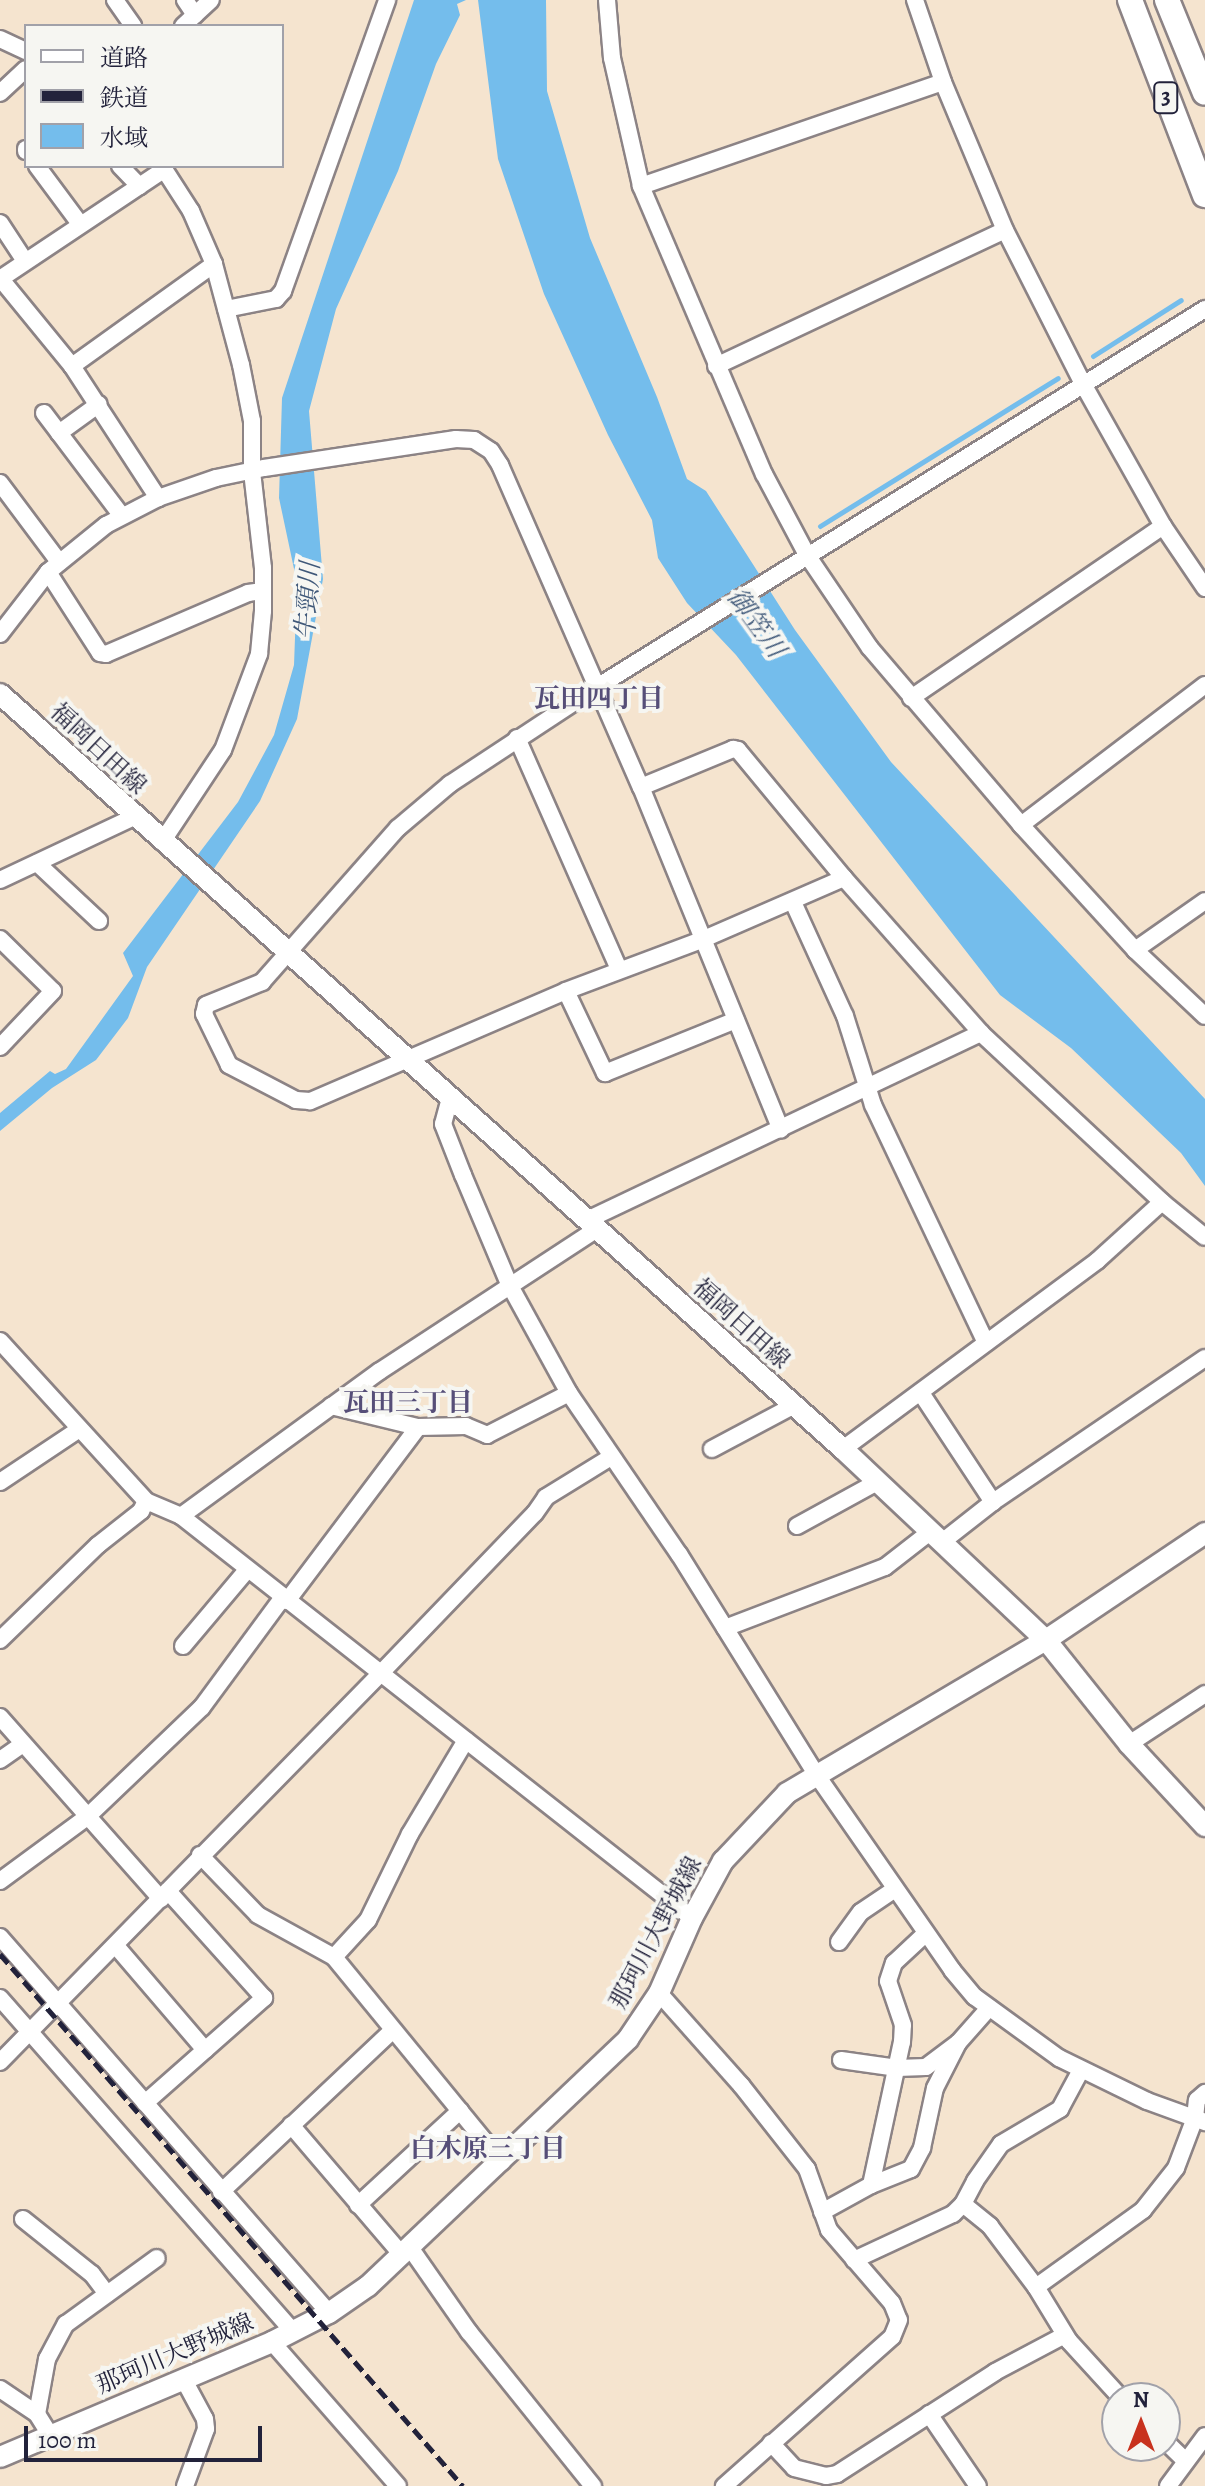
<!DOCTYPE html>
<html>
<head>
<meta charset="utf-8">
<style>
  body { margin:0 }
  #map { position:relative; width:1205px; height:2486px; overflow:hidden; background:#f5e4cf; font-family:Alegreya,"Noto Serif JP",serif }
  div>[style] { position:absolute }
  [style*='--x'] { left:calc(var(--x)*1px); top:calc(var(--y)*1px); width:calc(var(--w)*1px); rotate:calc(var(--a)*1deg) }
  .water>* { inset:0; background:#74bdec }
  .stream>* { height:5px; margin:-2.5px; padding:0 2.5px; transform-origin:2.5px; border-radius:2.5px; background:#74bdec }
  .roads { filter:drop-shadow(2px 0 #8c8385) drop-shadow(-2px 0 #8c8385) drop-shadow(0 2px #8c8385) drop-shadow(0 -2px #8c8385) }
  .minor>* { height:16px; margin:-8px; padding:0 8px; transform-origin:8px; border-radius:8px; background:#fff }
  .major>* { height:20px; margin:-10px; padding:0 10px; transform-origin:10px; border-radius:10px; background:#fff }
  .highway>* { height:24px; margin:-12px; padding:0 12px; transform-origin:12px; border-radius:12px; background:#fff }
  .rail>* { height:5px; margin-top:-2.5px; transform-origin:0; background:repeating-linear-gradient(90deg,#22223b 0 12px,transparent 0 18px) }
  span { translate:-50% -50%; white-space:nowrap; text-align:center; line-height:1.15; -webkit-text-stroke:8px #f6f6f2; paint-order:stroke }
  .shield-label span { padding:2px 6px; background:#f6f6f2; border:2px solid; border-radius:6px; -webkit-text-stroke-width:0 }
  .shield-label { font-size:22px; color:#22223b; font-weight:700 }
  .street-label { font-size:24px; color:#22223b }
  .water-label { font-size:26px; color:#3f5879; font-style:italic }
  .neighbourhood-label { font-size:26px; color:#564e78; font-weight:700 }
  .legend { position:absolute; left:24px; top:24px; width:260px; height:144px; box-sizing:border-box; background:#f6f6f2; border:2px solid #a1a1a9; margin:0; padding:10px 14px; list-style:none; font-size:24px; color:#22223b }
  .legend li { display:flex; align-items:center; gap:16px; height:40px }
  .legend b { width:40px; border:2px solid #a1a1a9 }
  .north { position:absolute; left:1101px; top:2382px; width:80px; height:80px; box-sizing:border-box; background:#f6f6f2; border:2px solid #a1a1a9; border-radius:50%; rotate:0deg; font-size:22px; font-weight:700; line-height:32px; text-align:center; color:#22223b }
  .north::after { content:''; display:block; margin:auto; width:28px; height:36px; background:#c8321e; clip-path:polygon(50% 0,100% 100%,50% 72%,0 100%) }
  .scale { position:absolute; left:24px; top:2426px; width:238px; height:36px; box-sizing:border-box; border:4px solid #22223b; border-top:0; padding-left:10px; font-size:24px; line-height:28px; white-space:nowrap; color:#22223b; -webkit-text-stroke:6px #f6f6f2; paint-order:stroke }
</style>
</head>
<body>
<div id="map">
  <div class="water">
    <div style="clip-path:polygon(414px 0,466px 0,457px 4px,460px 15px,436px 64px,398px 171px,336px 309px,309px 411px,323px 579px,297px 719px,260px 801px,147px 967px,128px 1018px,96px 1060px,52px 1088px,0 1131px,0 1113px,50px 1071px,55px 1074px,66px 1069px,133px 976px,123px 953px,238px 802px,274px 735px,294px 665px,297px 583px,279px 498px,282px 398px)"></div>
    <div style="clip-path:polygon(478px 0,546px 0,547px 91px,590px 238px,657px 397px,687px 479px,706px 491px,795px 630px,891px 762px,1205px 1099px,1205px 1186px,1181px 1153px,1071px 1048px,1000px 995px,736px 655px,687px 603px,658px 558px,652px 520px,608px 435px,544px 294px,498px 159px)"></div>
  </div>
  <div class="stream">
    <div style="--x:1093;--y:356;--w:104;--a:-32.5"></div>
    <div style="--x:820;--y:526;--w:280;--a:-31.9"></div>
  </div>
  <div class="roads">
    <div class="minor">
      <div style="--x:115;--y:0;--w:32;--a:55"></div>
      <div style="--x:185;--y:0;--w:18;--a:56"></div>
      <div style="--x:607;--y:0;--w:58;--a:85.1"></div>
      <div style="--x:612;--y:58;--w:131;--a:77.2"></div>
      <div style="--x:641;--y:186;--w:313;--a:66.9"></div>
      <div style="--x:764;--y:474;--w:92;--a:62"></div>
      <div style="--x:807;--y:555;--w:112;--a:55.9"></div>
      <div style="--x:870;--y:648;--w:233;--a:49.5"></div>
      <div style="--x:1021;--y:825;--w:169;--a:47.6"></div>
      <div style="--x:1135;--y:950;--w:96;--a:43.3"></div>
      <div style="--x:915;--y:0;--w:87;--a:71.1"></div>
      <div style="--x:943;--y:82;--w:160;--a:67.3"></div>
      <div style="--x:1005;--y:230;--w:173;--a:63.1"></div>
      <div style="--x:1083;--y:384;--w:163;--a:60.6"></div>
      <div style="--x:1163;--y:526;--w:75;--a:55.9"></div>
      <div style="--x:183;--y:26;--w:38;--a:-43"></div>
      <div style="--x:0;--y:39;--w:29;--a:25"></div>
      <div style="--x:0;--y:93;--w:35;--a:-43"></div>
      <div style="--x:26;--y:149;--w:2;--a:90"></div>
      <div style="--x:37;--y:166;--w:72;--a:53.4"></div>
      <div style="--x:120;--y:166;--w:28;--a:46"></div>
      <div style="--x:641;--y:186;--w:319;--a:-19"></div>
      <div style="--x:0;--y:223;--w:45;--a:56.7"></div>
      <div style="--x:0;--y:278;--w:114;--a:50.7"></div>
      <div style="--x:72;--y:366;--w:158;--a:56.9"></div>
      <div style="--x:0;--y:279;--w:198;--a:-33.7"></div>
      <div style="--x:226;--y:309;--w:51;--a:-11.3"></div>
      <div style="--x:276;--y:299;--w:11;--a:-49"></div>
      <div style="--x:283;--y:291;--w:309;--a:-70.3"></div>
      <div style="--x:72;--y:366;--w:175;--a:-35.7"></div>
      <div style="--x:716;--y:366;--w:319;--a:-25.2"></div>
      <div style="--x:44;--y:413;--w:129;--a:52.9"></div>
      <div style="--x:59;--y:433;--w:49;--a:-35.9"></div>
      <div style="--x:0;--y:483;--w:99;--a:53.2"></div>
      <div style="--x:48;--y:572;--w:96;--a:57.3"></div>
      <div style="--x:100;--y:653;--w:6;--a:9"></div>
      <div style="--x:106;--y:654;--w:155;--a:-23.2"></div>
      <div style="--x:248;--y:593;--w:15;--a:-8"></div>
      <div style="--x:0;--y:634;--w:78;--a:-52.3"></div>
      <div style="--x:48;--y:572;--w:75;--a:-39"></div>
      <div style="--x:106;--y:525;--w:59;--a:-27.4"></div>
      <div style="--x:158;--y:498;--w:61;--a:-19"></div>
      <div style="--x:216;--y:478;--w:49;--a:-11.8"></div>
      <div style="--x:264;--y:468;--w:194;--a:-8.6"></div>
      <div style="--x:456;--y:439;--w:18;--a:3"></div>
      <div style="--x:474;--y:440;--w:20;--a:33"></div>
      <div style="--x:491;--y:451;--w:17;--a:57"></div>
      <div style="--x:500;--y:465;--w:352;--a:66.4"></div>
      <div style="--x:641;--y:787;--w:370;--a:67.8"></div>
      <div style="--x:911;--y:698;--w:305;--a:-34.3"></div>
      <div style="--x:517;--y:738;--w:253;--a:66.2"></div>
      <div style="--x:641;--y:787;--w:100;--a:-22.4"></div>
      <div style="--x:733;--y:749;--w:5;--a:11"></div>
      <div style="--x:738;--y:750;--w:166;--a:50.4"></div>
      <div style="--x:844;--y:878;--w:207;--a:48.5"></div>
      <div style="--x:981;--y:1033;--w:248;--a:43"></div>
      <div style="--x:1162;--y:1202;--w:55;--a:39.1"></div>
      <div style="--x:1021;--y:825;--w:231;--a:-37.3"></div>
      <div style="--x:162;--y:842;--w:110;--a:-56.5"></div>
      <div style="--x:223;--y:750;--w:103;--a:-69.4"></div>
      <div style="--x:259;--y:654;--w:43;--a:-84.7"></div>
      <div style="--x:263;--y:611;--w:43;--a:-90"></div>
      <div style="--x:263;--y:568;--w:98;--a:-96.5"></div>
      <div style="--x:252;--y:471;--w:50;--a:-90"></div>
      <div style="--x:252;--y:421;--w:57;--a:-101.1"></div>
      <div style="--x:241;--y:365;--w:105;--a:-105"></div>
      <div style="--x:214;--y:264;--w:58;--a:-113.5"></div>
      <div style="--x:191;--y:211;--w:54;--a:-122.8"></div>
      <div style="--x:37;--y:863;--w:85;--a:43.1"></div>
      <div style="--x:844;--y:878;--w:153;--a:156.5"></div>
      <div style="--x:704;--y:939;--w:147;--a:159.4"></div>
      <div style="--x:566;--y:991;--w:279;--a:156.7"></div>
      <div style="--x:310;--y:1101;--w:14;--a:-176"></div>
      <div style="--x:296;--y:1100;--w:76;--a:-152.4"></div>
      <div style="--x:229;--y:1065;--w:57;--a:-116.1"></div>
      <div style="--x:204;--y:1014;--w:9;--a:-77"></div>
      <div style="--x:206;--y:1005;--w:61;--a:-22.3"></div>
      <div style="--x:262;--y:982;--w:205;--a:-48.6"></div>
      <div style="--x:398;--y:828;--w:68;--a:-40.2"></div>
      <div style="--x:450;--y:784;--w:176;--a:-33.4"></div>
      <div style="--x:597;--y:687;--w:716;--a:-31.87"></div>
      <div style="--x:0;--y:880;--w:148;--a:-25.2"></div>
      <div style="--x:793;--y:902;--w:125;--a:65.5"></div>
      <div style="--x:845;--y:1016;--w:93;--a:72.5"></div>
      <div style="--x:873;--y:1105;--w:263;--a:64.6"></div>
      <div style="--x:0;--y:939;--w:74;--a:44.5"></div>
      <div style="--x:53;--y:991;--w:77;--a:133.4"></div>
      <div style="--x:1135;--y:950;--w:85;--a:-35"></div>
      <div style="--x:566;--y:991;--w:91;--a:64.6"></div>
      <div style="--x:605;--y:1073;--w:141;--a:-22"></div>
      <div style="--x:450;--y:1098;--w:27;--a:105"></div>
      <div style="--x:443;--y:1124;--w:55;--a:68.6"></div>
      <div style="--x:463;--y:1175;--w:118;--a:67.1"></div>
      <div style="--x:509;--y:1284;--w:124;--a:61.2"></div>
      <div style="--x:569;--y:1393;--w:195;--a:55.7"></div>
      <div style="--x:679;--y:1554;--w:259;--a:58.1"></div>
      <div style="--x:816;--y:1774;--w:239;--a:55.2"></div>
      <div style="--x:952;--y:1970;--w:35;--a:50"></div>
      <div style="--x:975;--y:1997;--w:104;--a:36"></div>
      <div style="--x:1059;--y:2058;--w:98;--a:26"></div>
      <div style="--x:1147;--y:2101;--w:62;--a:19.9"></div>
      <div style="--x:587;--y:1220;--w:436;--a:-25.4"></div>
      <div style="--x:0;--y:1341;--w:217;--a:47.6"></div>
      <div style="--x:146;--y:1501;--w:38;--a:23"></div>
      <div style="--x:181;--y:1516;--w:650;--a:38.19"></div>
      <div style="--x:921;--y:1393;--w:131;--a:56.6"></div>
      <div style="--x:331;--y:1406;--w:89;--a:13.6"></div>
      <div style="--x:712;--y:1449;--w:92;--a:-28"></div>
      <div style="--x:843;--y:1449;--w:317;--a:-36.5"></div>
      <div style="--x:1098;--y:1260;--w:86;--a:-42.2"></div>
      <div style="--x:0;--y:1482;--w:94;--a:-33.7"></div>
      <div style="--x:181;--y:1516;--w:246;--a:-36.1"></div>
      <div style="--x:380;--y:1371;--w:259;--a:-33.2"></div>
      <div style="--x:797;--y:1526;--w:91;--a:-28.8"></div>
      <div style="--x:942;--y:1542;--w:65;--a:-38.1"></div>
      <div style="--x:993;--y:1502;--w:256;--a:-34.2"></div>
      <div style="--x:287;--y:1601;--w:218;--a:-53"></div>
      <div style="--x:418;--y:1427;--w:48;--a:-1.2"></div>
      <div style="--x:466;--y:1426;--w:23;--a:23"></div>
      <div style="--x:487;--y:1435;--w:92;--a:-27.1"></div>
      <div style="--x:725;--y:1628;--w:171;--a:-20.9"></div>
      <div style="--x:885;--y:1567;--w:57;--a:-37.9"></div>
      <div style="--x:0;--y:1640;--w:136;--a:-44.1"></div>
      <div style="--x:98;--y:1545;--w:55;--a:-38.3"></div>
      <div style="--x:141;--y:1511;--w:11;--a:-63"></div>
      <div style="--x:183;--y:1646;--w:99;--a:-49.9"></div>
      <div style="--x:0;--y:1717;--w:243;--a:48.5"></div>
      <div style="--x:1129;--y:1744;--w:91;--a:-33.3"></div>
      <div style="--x:0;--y:1760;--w:28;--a:-35"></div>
      <div style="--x:200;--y:1855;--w:83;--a:46"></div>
      <div style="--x:258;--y:1915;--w:87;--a:28.9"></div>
      <div style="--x:334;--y:1957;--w:265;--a:50.7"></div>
      <div style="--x:0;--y:1881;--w:108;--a:-36.3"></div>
      <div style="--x:87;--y:1817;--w:159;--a:-43.7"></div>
      <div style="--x:202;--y:1707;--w:137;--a:-53.6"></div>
      <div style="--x:0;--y:1937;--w:500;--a:48.8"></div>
      <div style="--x:839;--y:1942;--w:37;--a:-54"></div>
      <div style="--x:861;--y:1912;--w:40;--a:-34"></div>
      <div style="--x:116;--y:1946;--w:137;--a:49.4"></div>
      <div style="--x:334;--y:1957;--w:50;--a:-47.4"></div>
      <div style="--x:368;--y:1920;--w:96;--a:-64"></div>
      <div style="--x:410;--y:1834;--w:109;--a:-59.2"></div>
      <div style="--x:659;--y:1993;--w:123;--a:48.3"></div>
      <div style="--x:741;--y:2085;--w:107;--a:51.8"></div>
      <div style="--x:807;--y:2169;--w:65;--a:70.2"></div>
      <div style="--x:829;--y:2230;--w:96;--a:49.2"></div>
      <div style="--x:892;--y:2303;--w:18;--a:68"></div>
      <div style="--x:899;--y:2320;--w:18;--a:112"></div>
      <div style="--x:892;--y:2337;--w:225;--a:138.4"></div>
      <div style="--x:0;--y:1998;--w:444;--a:48.7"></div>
      <div style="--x:841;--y:2060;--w:57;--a:8.1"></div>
      <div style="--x:897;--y:2068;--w:29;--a:-2"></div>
      <div style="--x:926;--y:2067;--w:40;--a:-37"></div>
      <div style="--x:958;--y:2043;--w:47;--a:-48.5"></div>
      <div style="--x:0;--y:2062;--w:543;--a:-45.6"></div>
      <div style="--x:380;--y:1674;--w:223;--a:-46.1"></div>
      <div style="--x:535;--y:1513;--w:19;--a:-55"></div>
      <div style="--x:546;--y:1497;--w:76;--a:-31.6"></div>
      <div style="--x:145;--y:2103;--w:159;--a:-41.4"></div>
      <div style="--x:264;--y:1998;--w:144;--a:-131.9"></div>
      <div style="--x:291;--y:2125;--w:172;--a:49.5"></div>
      <div style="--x:871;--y:2185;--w:43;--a:-21.8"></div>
      <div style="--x:911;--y:2169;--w:24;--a:-62"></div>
      <div style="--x:922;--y:2148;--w:61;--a:-77.8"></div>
      <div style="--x:935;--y:2088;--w:51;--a:-62.9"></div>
      <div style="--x:221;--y:2192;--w:235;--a:-43.3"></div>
      <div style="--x:963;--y:2204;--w:35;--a:39"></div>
      <div style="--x:990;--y:2226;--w:76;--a:53"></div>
      <div style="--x:1036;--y:2287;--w:63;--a:58.6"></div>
      <div style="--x:1069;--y:2341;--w:77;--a:47.6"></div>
      <div style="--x:358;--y:2205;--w:139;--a:-42.7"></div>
      <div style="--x:822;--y:2212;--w:56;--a:-28.9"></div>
      <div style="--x:871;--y:2185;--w:146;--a:-77.8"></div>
      <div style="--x:902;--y:2042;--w:17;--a:-87"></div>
      <div style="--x:903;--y:2025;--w:46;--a:-108.8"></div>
      <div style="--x:888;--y:1981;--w:19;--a:-72"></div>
      <div style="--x:894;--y:1963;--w:42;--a:-43.1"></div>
      <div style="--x:23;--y:2219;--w:88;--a:38.6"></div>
      <div style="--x:92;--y:2274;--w:25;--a:53"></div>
      <div style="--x:411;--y:2249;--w:101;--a:55.1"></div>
      <div style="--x:469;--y:2332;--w:198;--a:51.2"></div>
      <div style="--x:854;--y:2260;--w:109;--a:-24.9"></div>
      <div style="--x:953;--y:2214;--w:14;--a:-45"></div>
      <div style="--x:963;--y:2204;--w:26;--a:-62"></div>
      <div style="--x:975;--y:2181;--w:45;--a:-54.9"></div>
      <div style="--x:1001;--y:2144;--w:69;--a:-30.7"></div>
      <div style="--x:1060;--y:2109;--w:44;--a:-61.7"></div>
      <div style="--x:1036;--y:2287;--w:132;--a:-35.7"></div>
      <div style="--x:1143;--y:2210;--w:53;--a:-51.8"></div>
      <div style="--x:1176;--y:2168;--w:53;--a:-69.2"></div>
      <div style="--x:1195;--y:2118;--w:18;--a:-84"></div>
      <div style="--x:1197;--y:2100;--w:11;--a:-41"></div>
      <div style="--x:272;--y:2342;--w:191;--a:48.8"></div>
      <div style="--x:184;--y:2380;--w:44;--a:61.7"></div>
      <div style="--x:205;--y:2419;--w:10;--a:84"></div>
      <div style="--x:206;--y:2429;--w:61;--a:110.2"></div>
      <div style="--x:0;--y:2389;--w:45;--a:34"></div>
      <div style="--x:37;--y:2414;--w:25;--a:58"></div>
      <div style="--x:37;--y:2414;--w:56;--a:-79.7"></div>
      <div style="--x:47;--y:2359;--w:40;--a:-62"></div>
      <div style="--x:66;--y:2324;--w:112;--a:-36"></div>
      <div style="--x:929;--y:2414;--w:87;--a:55.8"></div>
      <div style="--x:1165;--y:2441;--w:29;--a:44"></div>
      <div style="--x:771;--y:2443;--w:34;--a:47"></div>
      <div style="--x:794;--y:2468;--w:33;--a:14"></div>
      <div style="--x:826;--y:2476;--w:11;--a:-10"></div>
      <div style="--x:837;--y:2474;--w:188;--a:-32.8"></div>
      <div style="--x:995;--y:2372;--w:79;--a:-27.9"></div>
      <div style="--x:1168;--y:2486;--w:62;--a:-53.5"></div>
    </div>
    <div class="major">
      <div style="--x:0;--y:694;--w:1132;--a:41.85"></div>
      <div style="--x:843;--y:1449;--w:279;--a:43.3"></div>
      <div style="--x:1046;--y:1640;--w:133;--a:51.4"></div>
      <div style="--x:1129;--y:1744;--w:112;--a:47.2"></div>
      <div style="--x:0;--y:2457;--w:295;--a:-22.9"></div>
      <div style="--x:272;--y:2342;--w:64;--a:-27"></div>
      <div style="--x:329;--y:2313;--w:47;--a:-34.7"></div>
      <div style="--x:368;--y:2286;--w:359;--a:-43.5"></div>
      <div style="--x:628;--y:2039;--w:55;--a:-56"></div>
      <div style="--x:659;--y:1993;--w:82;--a:-66.3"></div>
      <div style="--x:692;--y:1918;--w:65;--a:-61.5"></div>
      <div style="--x:723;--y:1861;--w:93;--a:-46.7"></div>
      <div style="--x:787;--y:1793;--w:301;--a:-30.6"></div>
      <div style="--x:1046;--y:1640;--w:192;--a:-33.9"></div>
    </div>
    <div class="highway">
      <div style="--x:1130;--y:0;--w:209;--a:69"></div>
      <div style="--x:1167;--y:0;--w:100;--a:67.8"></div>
    </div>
  </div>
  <div class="rail">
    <div style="--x:0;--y:1954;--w:705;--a:48.97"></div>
  </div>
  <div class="shield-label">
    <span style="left:1166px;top:98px">3</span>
  </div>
  <div class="street-label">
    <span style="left:98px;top:749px;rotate:43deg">福岡日田線</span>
    <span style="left:741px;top:1324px;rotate:42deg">福岡日田線</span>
    <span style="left:656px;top:1933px;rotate:-62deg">那珂川大野城線</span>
    <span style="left:175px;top:2354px;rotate:-23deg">那珂川大野城線</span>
  </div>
  <div class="water-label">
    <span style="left:308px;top:601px;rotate:-86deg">牛頸川</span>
    <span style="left:756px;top:623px;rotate:54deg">御笠川</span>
  </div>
  <div class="neighbourhood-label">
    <span style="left:599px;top:699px">瓦田四丁目</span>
    <span style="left:408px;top:1403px">瓦田三丁目</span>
    <span style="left:488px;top:2149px">白木原三丁目</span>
  </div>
  <ul class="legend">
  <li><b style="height:10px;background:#fff"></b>道路</li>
  <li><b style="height:10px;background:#22223b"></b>鉄道</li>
  <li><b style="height:22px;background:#74bdec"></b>水域</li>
  </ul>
  <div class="north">N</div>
  <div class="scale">100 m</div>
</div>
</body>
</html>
